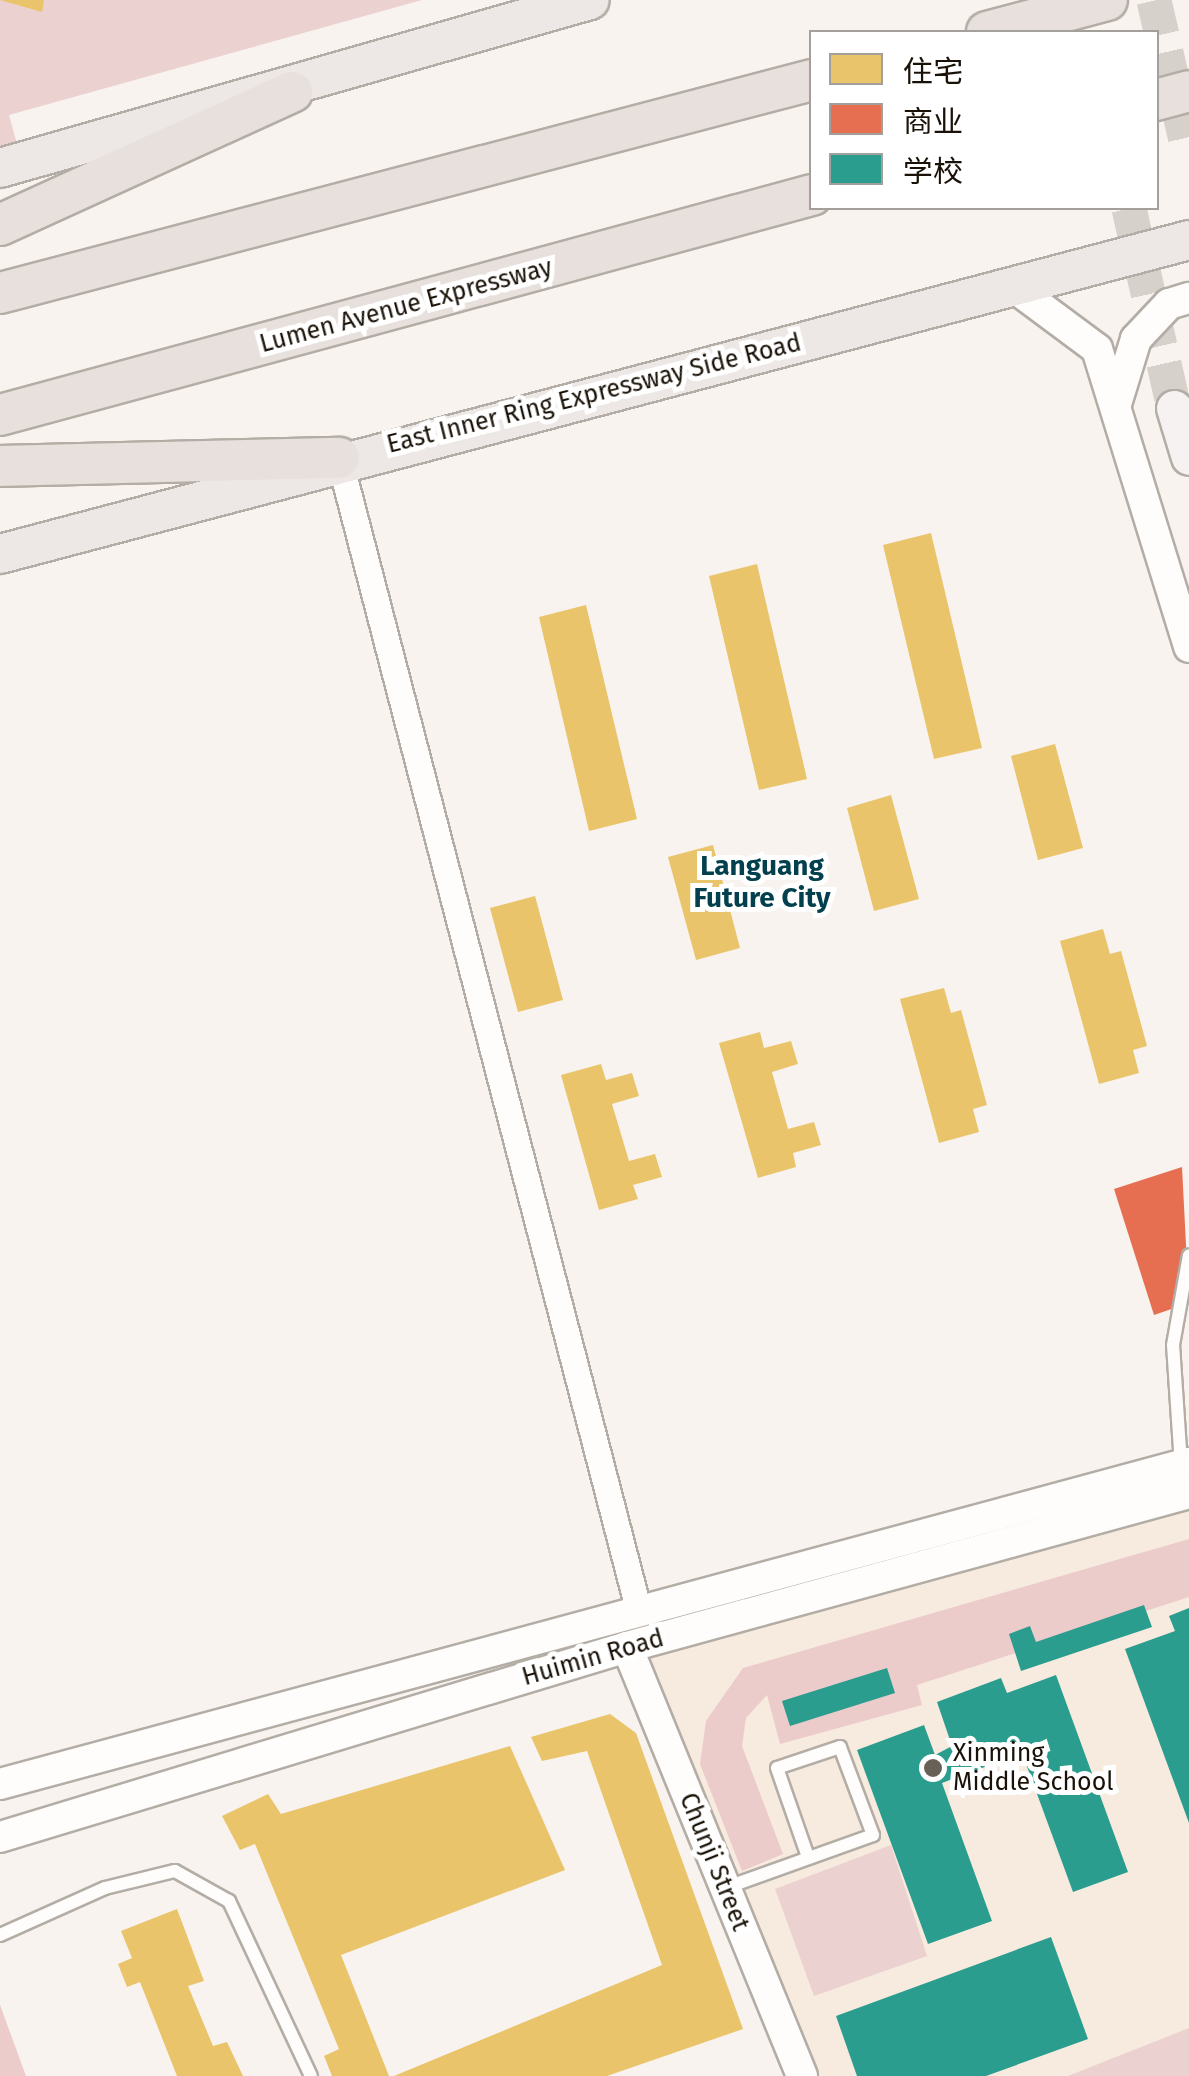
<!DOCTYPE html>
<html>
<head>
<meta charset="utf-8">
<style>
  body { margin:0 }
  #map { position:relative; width:1189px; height:2076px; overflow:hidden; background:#f8f3ee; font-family:"Fira Sans","Noto Sans SC",sans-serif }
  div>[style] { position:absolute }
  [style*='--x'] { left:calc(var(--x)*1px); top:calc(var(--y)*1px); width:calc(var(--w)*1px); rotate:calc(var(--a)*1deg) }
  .built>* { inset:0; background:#f6ebde }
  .green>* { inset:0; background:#ecd1d1 }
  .forest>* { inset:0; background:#eccbcb }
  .homes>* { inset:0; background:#e9c46a }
  .shops>* { inset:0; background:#e76f51 }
  .schools>* { inset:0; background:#2a9d8f }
  .secondary-tunnel>* { height:35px; margin-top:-17.5px; transform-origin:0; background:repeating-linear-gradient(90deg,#d7d1cc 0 35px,transparent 0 53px) }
  .roads { filter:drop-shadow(2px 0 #b3ada5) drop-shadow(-2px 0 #b3ada5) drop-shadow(0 2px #b3ada5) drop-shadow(0 -2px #b3ada5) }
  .service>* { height:12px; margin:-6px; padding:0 6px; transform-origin:6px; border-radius:6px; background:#fefdfc }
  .minor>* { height:25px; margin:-12.5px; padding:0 12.5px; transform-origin:12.5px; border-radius:12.5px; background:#fefdfc }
  .tertiary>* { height:30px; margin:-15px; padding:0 15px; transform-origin:15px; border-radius:15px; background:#fefdfc }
  .secondary>* { height:35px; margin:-17.5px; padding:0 17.5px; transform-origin:17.5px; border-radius:17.5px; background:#f5f2f1 }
  .primary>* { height:38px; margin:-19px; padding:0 19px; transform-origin:19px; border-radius:19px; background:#ede7e5 }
  .trunk>* { height:40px; margin:-20px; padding:0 20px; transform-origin:20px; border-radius:20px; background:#e8e0dc }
  .dots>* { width:28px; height:28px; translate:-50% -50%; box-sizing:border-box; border:5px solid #fff; border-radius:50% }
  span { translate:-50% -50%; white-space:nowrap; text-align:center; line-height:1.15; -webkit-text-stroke:10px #fff; paint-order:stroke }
  .street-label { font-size:25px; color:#1a1208 }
  .poi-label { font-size:25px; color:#1a1208 }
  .left { translate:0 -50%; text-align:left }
  .neighbourhood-label { font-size:28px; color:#01404c; font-weight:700 }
  .legend { position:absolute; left:809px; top:30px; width:350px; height:180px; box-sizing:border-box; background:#fff; border:2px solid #a3a09c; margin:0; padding:12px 18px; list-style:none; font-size:30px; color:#1a1208 }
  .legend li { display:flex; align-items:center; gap:20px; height:50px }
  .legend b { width:50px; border:2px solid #a3a09c }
</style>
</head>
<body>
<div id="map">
  <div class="built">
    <div style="clip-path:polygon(1189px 1502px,1189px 2076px,802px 2076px,627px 1647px)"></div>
  </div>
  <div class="green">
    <div style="clip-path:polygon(0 0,422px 0,9px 115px,22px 162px,0 168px)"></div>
    <div style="clip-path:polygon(891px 1845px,927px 1956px,814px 1996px,775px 1889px)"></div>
    <div style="clip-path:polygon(1189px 2028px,1189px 2076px,1068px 2076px)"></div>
  </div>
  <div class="forest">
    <div style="clip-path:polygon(1189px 1539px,1189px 1597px,917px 1685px,922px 1705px,780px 1744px,767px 1695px,746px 1718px,742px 1746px,783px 1854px,742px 1871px,700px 1764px,706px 1721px,743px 1668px)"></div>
    <div style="clip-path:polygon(0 2005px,26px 2076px,0 2076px)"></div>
  </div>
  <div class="homes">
    <div style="clip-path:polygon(0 0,44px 0,42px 12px)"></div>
    <div style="clip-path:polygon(931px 533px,982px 748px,934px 759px,883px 545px)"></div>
    <div style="clip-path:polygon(757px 564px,807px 779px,759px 790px,709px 576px)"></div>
    <div style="clip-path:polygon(586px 605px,637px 819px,589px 831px,539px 617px)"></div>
    <div style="clip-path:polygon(1055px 744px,1083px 848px,1038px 860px,1011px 756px)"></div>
    <div style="clip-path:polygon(891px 795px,919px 899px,874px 911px,847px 808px)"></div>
    <div style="clip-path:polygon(713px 845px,740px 948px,696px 960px,668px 857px)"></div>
    <div style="clip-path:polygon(535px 896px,563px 1000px,518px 1012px,490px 908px)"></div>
    <div style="clip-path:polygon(1103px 929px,1110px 954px,1121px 951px,1147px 1046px,1133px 1050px,1139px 1073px,1099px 1084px,1060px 941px)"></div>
    <div style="clip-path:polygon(944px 988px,951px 1013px,961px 1010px,987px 1105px,973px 1109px,979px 1132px,939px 1143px,900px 999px)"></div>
    <div style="clip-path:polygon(760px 1032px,764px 1048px,791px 1041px,798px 1064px,772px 1072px,788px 1129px,814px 1122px,821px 1145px,793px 1153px,796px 1167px,758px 1178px,719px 1043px)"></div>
    <div style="clip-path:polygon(601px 1064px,606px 1080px,632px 1073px,639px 1096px,612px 1104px,629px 1161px,655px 1154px,662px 1177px,633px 1185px,638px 1199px,599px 1210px,561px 1075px)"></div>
    <div style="clip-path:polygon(610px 1714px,636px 1733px,743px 2029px,607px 2076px,394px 2076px,662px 1965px,587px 1751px,542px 1761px,531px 1737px)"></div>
    <div style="clip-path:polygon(510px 1746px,565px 1870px,341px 1955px,389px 2076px,332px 2076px,324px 2056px,339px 2049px,255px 1844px,240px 1850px,222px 1816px,268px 1794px,281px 1814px)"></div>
    <div style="clip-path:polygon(177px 1909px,204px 1981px,188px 1986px,213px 2046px,227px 2042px,243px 2076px,177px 2076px,140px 1982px,127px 1987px,118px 1964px,132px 1958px,121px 1931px)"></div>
  </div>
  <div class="shops">
    <div style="clip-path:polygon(1182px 1167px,1189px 1303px,1154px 1315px,1114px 1189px)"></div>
  </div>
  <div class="schools">
    <div style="clip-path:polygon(1144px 1605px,1152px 1627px,1021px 1671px,1009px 1634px,1030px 1626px,1036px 1642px)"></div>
    <div style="clip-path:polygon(1189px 1608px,1189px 1823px,1125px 1649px,1175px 1631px,1169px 1616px)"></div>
    <div style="clip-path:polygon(887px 1668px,895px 1693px,790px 1726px,782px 1701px)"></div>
    <div style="clip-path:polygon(1056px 1675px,1128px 1872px,1073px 1892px,1022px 1753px,942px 1783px,992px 1921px,928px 1944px,857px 1750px,924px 1725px,935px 1755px,952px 1746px,937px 1702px,1001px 1678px,1007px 1693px)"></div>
    <div style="clip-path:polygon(1051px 1937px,1088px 2039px,986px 2076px,857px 2076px,836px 2016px)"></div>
  </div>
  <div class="secondary-tunnel">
    <div style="--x:1154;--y:0;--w:157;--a:77.1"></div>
    <div style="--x:1129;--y:208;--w:205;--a:77.3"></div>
  </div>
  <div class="roads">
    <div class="service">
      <div style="--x:1181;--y:1465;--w:120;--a:-93.8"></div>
      <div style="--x:1173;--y:1345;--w:91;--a:-79.9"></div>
      <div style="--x:725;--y:1888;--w:157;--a:-19.7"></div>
      <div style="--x:873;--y:1835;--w:94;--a:-110.6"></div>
      <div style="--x:840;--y:1747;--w:66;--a:161.6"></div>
      <div style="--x:777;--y:1768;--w:94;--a:70.8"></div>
      <div style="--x:0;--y:1935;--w:115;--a:-24.1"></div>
      <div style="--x:105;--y:1888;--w:72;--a:-13.7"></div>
      <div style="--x:175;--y:1871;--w:62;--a:29.1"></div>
      <div style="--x:229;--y:1901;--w:193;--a:64.9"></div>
    </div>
    <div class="minor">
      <div style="--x:339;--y:458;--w:1192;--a:75.43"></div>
    </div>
    <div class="tertiary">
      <div style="--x:1015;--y:288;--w:102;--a:36.6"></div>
      <div style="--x:1097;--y:349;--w:312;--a:72.8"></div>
      <div style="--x:1116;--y:404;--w:68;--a:-72.9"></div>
      <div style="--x:1136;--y:339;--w:48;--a:-46.7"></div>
      <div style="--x:1169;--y:304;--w:21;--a:-17"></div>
      <div style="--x:627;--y:1647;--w:463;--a:67.8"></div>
      <div style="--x:0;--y:1784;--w:1232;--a:-15.11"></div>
      <div style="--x:0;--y:1837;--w:655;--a:-16.86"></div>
      <div style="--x:627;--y:1647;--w:583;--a:-15.32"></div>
    </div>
    <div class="secondary">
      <div style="--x:1174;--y:408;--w:51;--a:73"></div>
    </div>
    <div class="primary">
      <div style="--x:0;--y:168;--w:613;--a:-15.89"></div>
      <div style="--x:0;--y:554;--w:1230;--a:-14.79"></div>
    </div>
    <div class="trunk">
      <div style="--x:987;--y:32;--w:124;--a:-14.9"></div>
      <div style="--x:1156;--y:100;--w:34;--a:-15"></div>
      <div style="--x:0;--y:225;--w:321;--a:-24.5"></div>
      <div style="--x:0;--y:293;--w:839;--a:-14.7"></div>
      <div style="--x:0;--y:415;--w:841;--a:-15.16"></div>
      <div style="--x:0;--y:466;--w:339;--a:-1.4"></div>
    </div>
  </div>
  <div class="dots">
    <div style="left:933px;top:1768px;background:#686158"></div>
  </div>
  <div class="street-label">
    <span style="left:406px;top:306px;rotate:-15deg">Lumen Avenue Expressway</span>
    <span style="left:594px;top:394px;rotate:-14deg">East Inner Ring Expressway Side Road</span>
    <span style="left:593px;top:1658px;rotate:-16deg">Huimin Road</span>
    <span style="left:714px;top:1862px;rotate:68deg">Chunji Street</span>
  </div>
  <div class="poi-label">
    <span class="left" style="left:953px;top:1768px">Xinming<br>Middle School</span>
  </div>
  <div class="neighbourhood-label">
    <span style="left:762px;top:882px">Languang<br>Future City</span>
  </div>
  <ul class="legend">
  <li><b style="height:28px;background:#e9c46a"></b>住宅</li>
  <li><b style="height:28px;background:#e76f51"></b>商业</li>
  <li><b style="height:28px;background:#2a9d8f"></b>学校</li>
  </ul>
</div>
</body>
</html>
